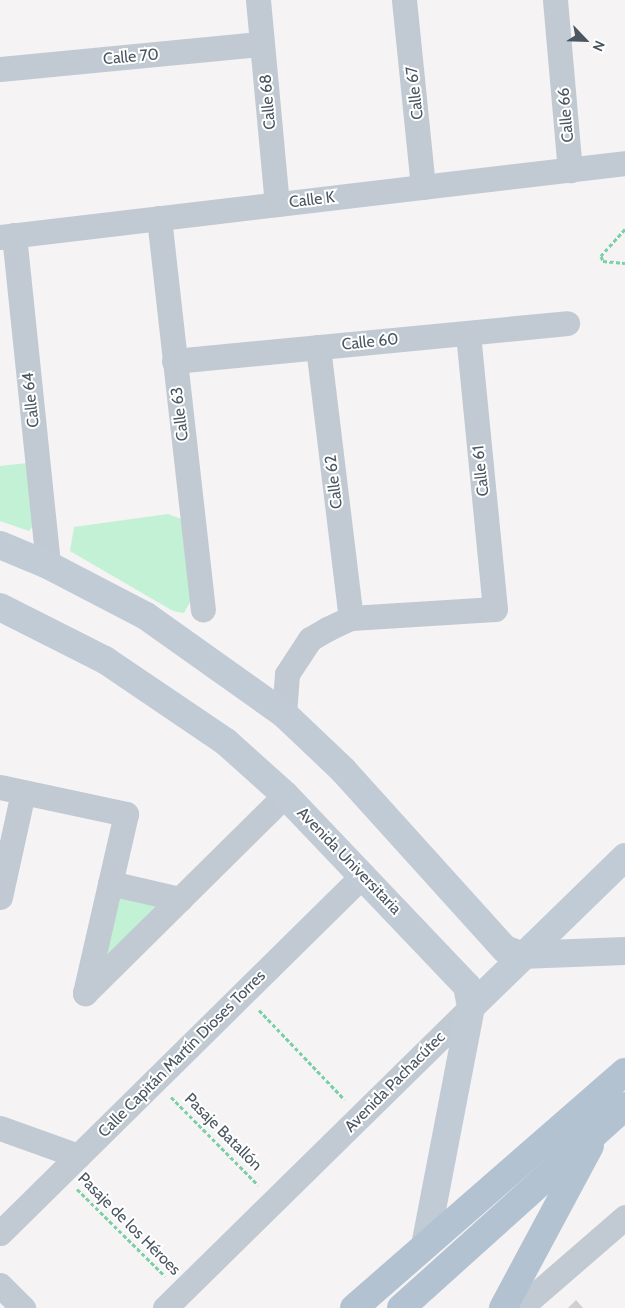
<!DOCTYPE html>
<html>
<head>
<meta charset="utf-8">
<style>
  body { margin:0 }
  #map { position:relative; width:625px; height:1308px; overflow:hidden; background:#f5f3f3; font-family:Cabin,sans-serif }
  div>[style] { position:absolute }
  [style*='--x'] { left:calc(var(--x)*1px); top:calc(var(--y)*1px); width:calc(var(--w)*1px); rotate:calc(var(--a)*1deg) }
  .green>* { inset:0; background:#c3f1d5 }
  .building>* { inset:0; background:#cdcfd5 }
  .path>* { height:3px; margin-top:-1.5px; transform-origin:0; background:repeating-linear-gradient(90deg,#7ad0a6 0 4px,transparent 0 6.5px) }
  .street>* { height:25px; margin:-12.5px; padding:0 12.5px; transform-origin:12.5px; border-radius:12.5px; background:#c1cad2 }
  .secondary>* { height:28px; margin:-14px; padding:0 14px; transform-origin:14px; border-radius:14px; background:#c1cbd6 }
  .primary>* { height:28px; margin:-14px; padding:0 14px; transform-origin:14px; border-radius:14px; background:#b3c2d1 }
  span { translate:-50% -50%; white-space:nowrap; text-align:center; line-height:1.15; -webkit-text-stroke:4px #fff; paint-order:stroke }
  .street-label { font-size:16px; color:#4a5661 }
  .north { position:absolute; left:560px; top:15px; width:50px; height:50px; -webkit-text-stroke:4px #fff; paint-order:stroke; rotate:114deg; font-size:14px; font-weight:700; line-height:20px; text-align:center; color:#4a5661 }
  .north::after { content:''; display:block; margin:auto; width:18px; height:22px; background:#4a5661; clip-path:polygon(50% 0,100% 100%,50% 72%,0 100%) }
</style>
</head>
<body>
<div id="map">
  <div class="green">
    <div style="clip-path:polygon(27px 463px,33px 526px,29px 531px,0 521px,0 466px)"></div>
    <div style="clip-path:polygon(168px 514px,181px 519px,191px 600px,184px 613px,173px 611px,70px 551px,74px 527px)"></div>
    <div style="clip-path:polygon(115px 893px,159px 903px,97px 969px)"></div>
  </div>
  <div class="building">
    <div style="clip-path:polygon(576px 1300px,583px 1308px,568px 1308px)"></div>
  </div>
  <div class="path">
    <div style="--x:625;--y:229;--w:36;--a:132"></div>
    <div style="--x:601;--y:256;--w:5;--a:68"></div>
    <div style="--x:603;--y:261;--w:22;--a:5"></div>
    <div style="--x:259;--y:1010;--w:124;--a:46.3"></div>
    <div style="--x:171;--y:1097;--w:124;--a:45.3"></div>
    <div style="--x:77;--y:1189;--w:124;--a:44.7"></div>
  </div>
  <div class="street">
    <div style="--x:258;--y:0;--w:205;--a:84.7"></div>
    <div style="--x:404;--y:0;--w:188;--a:84.2"></div>
    <div style="--x:555;--y:0;--w:171;--a:85"></div>
    <div style="--x:0;--y:69;--w:263;--a:-5.5"></div>
    <div style="--x:159;--y:218;--w:394;--a:83.6"></div>
    <div style="--x:14;--y:235;--w:332;--a:84.1"></div>
    <div style="--x:0;--y:237;--w:629;--a:-6.75"></div>
    <div style="--x:318;--y:347;--w:273;--a:83.1"></div>
    <div style="--x:174;--y:361;--w:395;--a:-5.5"></div>
    <div style="--x:284;--y:714;--w:40;--a:-85.7"></div>
    <div style="--x:287;--y:674;--w:42;--a:-56.7"></div>
    <div style="--x:310;--y:639;--w:20;--a:-30"></div>
    <div style="--x:327;--y:629;--w:26;--a:-25"></div>
    <div style="--x:351;--y:618;--w:144;--a:-3.6"></div>
    <div style="--x:495;--y:609;--w:277;--a:-95.6"></div>
    <div style="--x:0;--y:787;--w:129;--a:12.1"></div>
    <div style="--x:126;--y:814;--w:184;--a:102.9"></div>
    <div style="--x:110;--y:883;--w:72;--a:12.9"></div>
    <div style="--x:0;--y:897;--w:107;--a:-77.6"></div>
    <div style="--x:85;--y:993;--w:281;--a:-44.7"></div>
    <div style="--x:0;--y:1128;--w:83;--a:19.7"></div>
    <div style="--x:0;--y:1233;--w:510;--a:-44.6"></div>
    <div style="--x:0;--y:1285;--w:33;--a:45"></div>
    <div style="--x:165;--y:1308;--w:429;--a:-44.5"></div>
    <div style="--x:520;--y:1308;--w:139;--a:-40.9"></div>
  </div>
  <div class="secondary">
    <div style="--x:0;--y:545;--w:52;--a:22.6"></div>
    <div style="--x:48;--y:565;--w:110;--a:27.5"></div>
    <div style="--x:146;--y:616;--w:169;--a:35.4"></div>
    <div style="--x:284;--y:714;--w:81;--a:43.5"></div>
    <div style="--x:343;--y:770;--w:241;--a:47.9"></div>
    <div style="--x:505;--y:949;--w:17;--a:21"></div>
    <div style="--x:521;--y:955;--w:104;--a:-2.2"></div>
    <div style="--x:0;--y:607;--w:118;--a:26.8"></div>
    <div style="--x:105;--y:660;--w:146;--a:34.1"></div>
    <div style="--x:226;--y:742;--w:79;--a:41.9"></div>
    <div style="--x:285;--y:795;--w:264;--a:46.4"></div>
    <div style="--x:467;--y:986;--w:21;--a:79"></div>
    <div style="--x:471;--y:1007;--w:242;--a:100.9"></div>
    <div style="--x:471;--y:1007;--w:215;--a:-44.2"></div>
  </div>
  <div class="primary">
    <div style="--x:354;--y:1308;--w:359;--a:-41.1"></div>
    <div style="--x:401;--y:1308;--w:302;--a:-42"></div>
    <div style="--x:503;--y:1308;--w:184;--a:-61.8"></div>
  </div>
  <div class="street-label">
    <span style="left:131px;top:57px;rotate:-5deg">Calle 70</span>
    <span style="left:415px;top:93px;rotate:-97deg">Calle 67</span>
    <span style="left:268px;top:102px;rotate:-95deg">Calle 68</span>
    <span style="left:566px;top:115px;rotate:-95deg">Calle 66</span>
    <span style="left:312px;top:200px;rotate:-7deg">Calle K</span>
    <span style="left:370px;top:342px;rotate:-6deg">Calle 60</span>
    <span style="left:31px;top:400px;rotate:-96deg">Calle 64</span>
    <span style="left:180px;top:414px;rotate:-97deg">Calle 63</span>
    <span style="left:481px;top:471px;rotate:-96deg">Calle 61</span>
    <span style="left:334px;top:482px;rotate:-97deg">Calle 62</span>
    <span style="left:349px;top:861px;rotate:46deg">Avenida Universitaria</span>
    <span style="left:182px;top:1054px;rotate:-45deg">Calle Capitán Martín Dioses Torres</span>
    <span style="left:395px;top:1082px;rotate:-45deg">Avenida Pachacútec</span>
    <span style="left:223px;top:1132px;rotate:45deg">Pasaje Batallón</span>
    <span style="left:129px;top:1224px;rotate:45deg">Pasaje de los Héroes</span>
  </div>
  <div class="north">N</div>
</div>
</body>
</html>
